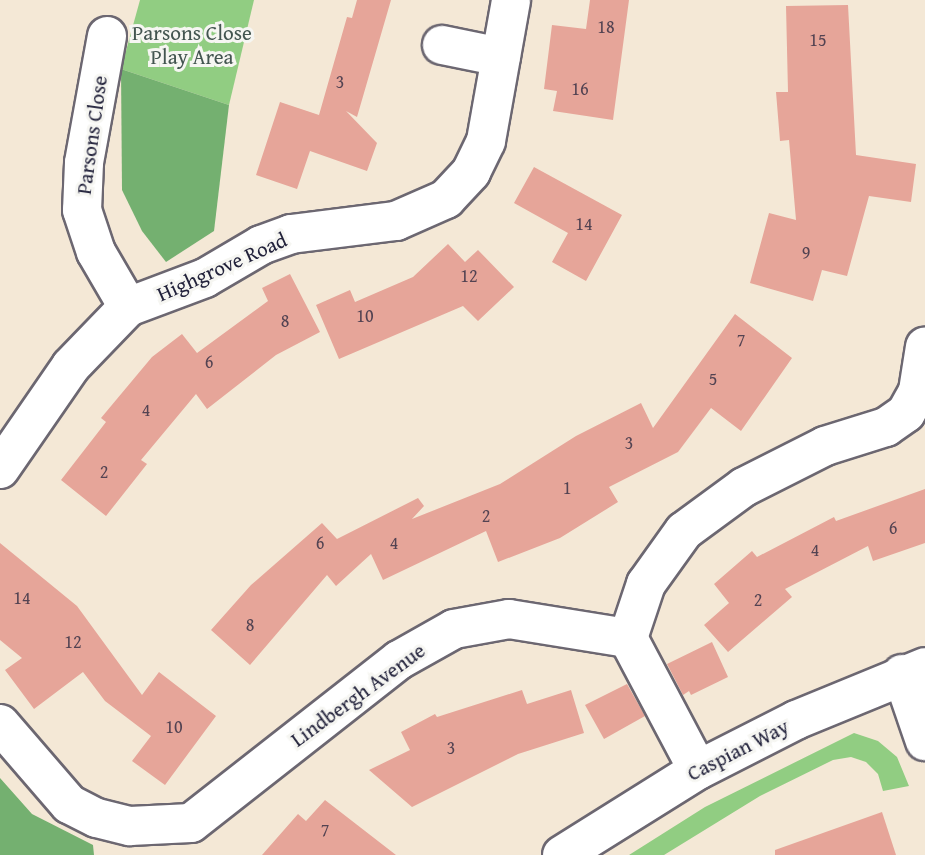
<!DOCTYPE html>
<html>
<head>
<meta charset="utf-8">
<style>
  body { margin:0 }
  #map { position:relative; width:925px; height:855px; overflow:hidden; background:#f4e8d6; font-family:"Gentium Book Plus",serif }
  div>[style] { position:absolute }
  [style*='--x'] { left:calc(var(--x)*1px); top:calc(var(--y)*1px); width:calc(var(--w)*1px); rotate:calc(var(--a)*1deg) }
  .green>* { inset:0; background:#91cd82 }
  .forest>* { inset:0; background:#74b070 }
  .building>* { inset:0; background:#e6a599 }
  .roads { filter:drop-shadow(2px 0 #6c6771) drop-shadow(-2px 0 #6c6771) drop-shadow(0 2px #6c6771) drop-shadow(0 -2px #6c6771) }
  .minor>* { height:38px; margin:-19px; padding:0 19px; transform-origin:19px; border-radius:19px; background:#fff }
  .tertiary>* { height:38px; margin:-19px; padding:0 19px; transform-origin:19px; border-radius:19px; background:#fff }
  span { translate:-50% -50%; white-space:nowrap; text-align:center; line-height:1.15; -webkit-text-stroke:6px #f6f6f2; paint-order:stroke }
  .number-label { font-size:18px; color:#534352 }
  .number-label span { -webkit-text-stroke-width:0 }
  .park-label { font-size:21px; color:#435550 }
  .street-label { font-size:21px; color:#22223b }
</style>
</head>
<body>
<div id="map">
  <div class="green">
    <div style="clip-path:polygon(140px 0,254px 0,229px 105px,121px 69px)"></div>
    <div style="clip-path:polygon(854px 733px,878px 741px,897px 757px,909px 786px,883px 791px,878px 774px,866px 762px,851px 757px,833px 760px,760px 796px,664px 855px,629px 855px,705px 807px)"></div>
  </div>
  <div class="forest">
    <div style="clip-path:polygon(121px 69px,229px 105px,214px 231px,166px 262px,142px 231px,122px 190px)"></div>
    <div style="clip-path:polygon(0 778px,32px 814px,93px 845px,94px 855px,0 855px)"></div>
  </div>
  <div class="building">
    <div style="clip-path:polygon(357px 0,391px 0,357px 117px,346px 111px,377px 143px,367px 171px,310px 151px,297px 189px,256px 175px,280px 102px,319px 115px,347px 17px,352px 18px)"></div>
    <div style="clip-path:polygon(590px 0,629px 0,613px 120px,553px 111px,557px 91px,544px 89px,552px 25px,586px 29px)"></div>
    <div style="clip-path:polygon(848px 5px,856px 155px,916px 164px,911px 202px,869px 196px,847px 276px,822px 270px,813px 301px,750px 283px,769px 213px,796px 220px,789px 140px,780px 141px,776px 92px,788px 92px,786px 6px)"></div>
    <div style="clip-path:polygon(534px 167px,622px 215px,586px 281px,552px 262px,568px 233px,514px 203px)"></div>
    <div style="clip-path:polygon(448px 244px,465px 262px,478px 250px,514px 287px,478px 321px,463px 306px,339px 359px,316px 305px,350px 290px,355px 302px,413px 277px)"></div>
    <div style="clip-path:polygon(290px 274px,320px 332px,276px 355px,207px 409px,196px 394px,141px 460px,147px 464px,106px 516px,61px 480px,106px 422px,101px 418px,152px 357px,182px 334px,197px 353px,268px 301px,262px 288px)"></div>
    <div style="clip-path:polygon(735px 314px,792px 358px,741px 431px,711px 408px,678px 452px,609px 487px,618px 502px,560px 538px,498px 562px,486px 531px,383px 580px,371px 554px,336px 586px,327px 575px,250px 665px,211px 630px,251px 585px,322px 523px,337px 539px,418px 498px,424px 506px,412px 519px,500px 484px,576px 436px,641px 403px,653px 428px)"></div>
    <div style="clip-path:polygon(925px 489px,925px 543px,873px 561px,868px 546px,785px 589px,792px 597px,728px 652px,704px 625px,729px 603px,714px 584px,752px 551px,757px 557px,834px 517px,836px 521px)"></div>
    <div style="clip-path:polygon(0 543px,77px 606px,142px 695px,159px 672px,216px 716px,165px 785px,132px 761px,151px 736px,105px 701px,83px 672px,34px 709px,5px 670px,22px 658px,0 640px)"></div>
    <div style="clip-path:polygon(712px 642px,728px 677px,691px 695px,689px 691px,683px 695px,667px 664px)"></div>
    <div style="clip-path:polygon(627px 684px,645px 716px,604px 739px,585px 705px)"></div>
    <div style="clip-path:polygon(522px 690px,527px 704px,571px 690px,584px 733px,518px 754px,412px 807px,369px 770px,410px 750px,401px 732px,435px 714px,437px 717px)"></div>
    <div style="clip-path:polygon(325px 800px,396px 855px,262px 855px,298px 814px,306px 821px)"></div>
    <div style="clip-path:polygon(882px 812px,896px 855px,775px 855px,775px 850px)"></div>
  </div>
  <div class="roads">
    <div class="minor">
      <div style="--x:107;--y:36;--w:129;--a:100.3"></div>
      <div style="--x:84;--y:163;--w:47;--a:92.4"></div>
      <div style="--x:82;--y:210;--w:44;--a:71.6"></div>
      <div style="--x:96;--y:252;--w:64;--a:59.8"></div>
      <div style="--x:442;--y:45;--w:60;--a:11.5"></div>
      <div style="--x:0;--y:469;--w:125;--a:-55.4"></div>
      <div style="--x:71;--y:366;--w:82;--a:-46"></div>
      <div style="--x:128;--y:307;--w:82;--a:-20.6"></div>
      <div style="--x:205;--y:278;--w:65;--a:-30.5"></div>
      <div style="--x:261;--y:245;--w:32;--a:-20"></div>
      <div style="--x:291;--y:234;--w:106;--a:-7.1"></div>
      <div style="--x:396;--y:221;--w:55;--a:-23.7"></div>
      <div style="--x:446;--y:199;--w:37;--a:-47"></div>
      <div style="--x:471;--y:172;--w:34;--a:-64"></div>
      <div style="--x:486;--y:141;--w:143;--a:-79.9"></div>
      <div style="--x:628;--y:638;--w:57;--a:-71.6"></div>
      <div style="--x:646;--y:584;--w:65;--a:-54.4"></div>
      <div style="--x:684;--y:531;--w:74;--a:-36.3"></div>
      <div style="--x:744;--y:487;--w:91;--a:-26.8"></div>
      <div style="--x:825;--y:446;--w:64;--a:-17.3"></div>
      <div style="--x:886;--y:427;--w:24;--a:-35"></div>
      <div style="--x:906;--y:413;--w:25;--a:-61"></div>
      <div style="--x:918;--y:391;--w:45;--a:-81"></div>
      <div style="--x:902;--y:674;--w:71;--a:71.1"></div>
      <div style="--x:0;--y:724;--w:106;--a:49.2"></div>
      <div style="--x:69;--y:804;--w:31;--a:27"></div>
      <div style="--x:97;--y:818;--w:34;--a:14"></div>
      <div style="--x:130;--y:826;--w:61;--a:-2.8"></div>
      <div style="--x:191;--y:823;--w:264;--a:-38.1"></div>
      <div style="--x:399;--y:660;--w:63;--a:-29.4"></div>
      <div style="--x:454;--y:629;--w:56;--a:-10.3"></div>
      <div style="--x:509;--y:619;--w:121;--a:9.1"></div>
      <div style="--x:628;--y:638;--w:149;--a:62.1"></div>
    </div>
    <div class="tertiary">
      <div style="--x:562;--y:855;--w:160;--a:-32"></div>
      <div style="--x:698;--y:770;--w:110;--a:-27"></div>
      <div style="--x:796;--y:720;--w:139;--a:-22.3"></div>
    </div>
  </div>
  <div class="number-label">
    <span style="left:606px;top:27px">18</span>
    <span style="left:818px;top:40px">15</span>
    <span style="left:340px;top:82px">3</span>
    <span style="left:580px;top:89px">16</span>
    <span style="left:584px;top:224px">14</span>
    <span style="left:806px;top:253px">9</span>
    <span style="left:469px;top:276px">12</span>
    <span style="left:365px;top:316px">10</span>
    <span style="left:285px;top:321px">8</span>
    <span style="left:741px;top:340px">7</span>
    <span style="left:209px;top:362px">6</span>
    <span style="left:713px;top:379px">5</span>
    <span style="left:146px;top:410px">4</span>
    <span style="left:629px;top:443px">3</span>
    <span style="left:104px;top:472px">2</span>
    <span style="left:567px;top:488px">1</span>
    <span style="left:486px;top:516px">2</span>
    <span style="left:893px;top:528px">6</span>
    <span style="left:320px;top:543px">6</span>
    <span style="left:394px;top:543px">4</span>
    <span style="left:815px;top:550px">4</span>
    <span style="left:22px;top:598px">14</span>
    <span style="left:758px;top:600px">2</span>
    <span style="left:250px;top:625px">8</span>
    <span style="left:73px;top:642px">12</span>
    <span style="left:174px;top:727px">10</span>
    <span style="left:451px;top:748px">3</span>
    <span style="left:325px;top:830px">7</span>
  </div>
  <div class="park-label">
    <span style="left:192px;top:45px">Parsons Close<br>Play Area</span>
  </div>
  <div class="street-label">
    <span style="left:92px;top:135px;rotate:-82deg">Parsons Close</span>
    <span style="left:222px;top:267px;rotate:-24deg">Highgrove Road</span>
    <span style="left:358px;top:695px;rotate:-36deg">Lindbergh Avenue</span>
    <span style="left:738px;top:750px;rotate:-27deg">Caspian Way</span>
  </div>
</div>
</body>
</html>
